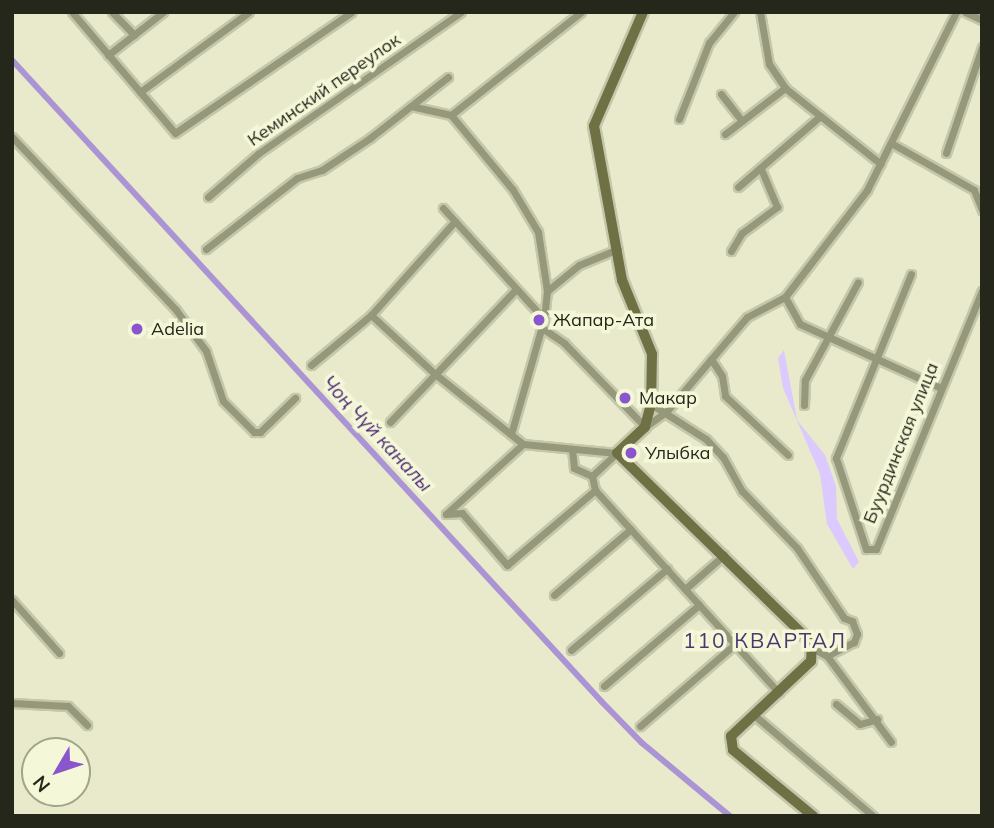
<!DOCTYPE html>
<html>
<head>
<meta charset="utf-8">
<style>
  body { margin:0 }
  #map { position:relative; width:994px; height:828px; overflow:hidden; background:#e8eacb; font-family:Mulish,sans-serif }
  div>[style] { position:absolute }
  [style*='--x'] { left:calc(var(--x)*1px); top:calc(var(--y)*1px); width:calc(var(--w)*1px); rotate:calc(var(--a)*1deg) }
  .green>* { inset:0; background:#dbc9ff }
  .canal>* { height:6px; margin:-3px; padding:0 3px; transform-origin:3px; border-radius:3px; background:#ab94d3 }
  .roads { filter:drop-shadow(2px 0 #c5c7ab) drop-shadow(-2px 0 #c5c7ab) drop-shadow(0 2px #c5c7ab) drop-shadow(0 -2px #c5c7ab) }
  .street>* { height:7px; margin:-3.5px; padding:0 3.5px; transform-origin:3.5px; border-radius:3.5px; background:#95987a }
  .secondary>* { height:10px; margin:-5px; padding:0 5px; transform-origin:5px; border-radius:5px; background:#6f7145 }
  .dots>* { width:19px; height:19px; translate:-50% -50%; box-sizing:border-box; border:4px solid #f5f8d8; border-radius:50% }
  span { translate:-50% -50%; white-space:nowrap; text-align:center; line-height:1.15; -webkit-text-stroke:7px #f5f8d8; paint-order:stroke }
  .street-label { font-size:18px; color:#26271b }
  .poi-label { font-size:18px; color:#26271b }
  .left { translate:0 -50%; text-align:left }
  .water-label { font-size:19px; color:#4c2b76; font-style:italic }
  .quarter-label { font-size:21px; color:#4d3570; letter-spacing:2px }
  .frame { position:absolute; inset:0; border:14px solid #26271b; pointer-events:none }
  .north { position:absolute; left:21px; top:737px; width:70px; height:70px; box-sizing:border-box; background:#f5f8d8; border:2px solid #a2a48c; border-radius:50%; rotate:231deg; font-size:19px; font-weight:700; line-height:28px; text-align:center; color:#26271b }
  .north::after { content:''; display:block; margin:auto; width:24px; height:32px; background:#8956ce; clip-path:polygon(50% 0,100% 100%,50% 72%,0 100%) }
</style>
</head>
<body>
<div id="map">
  <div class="green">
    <div style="clip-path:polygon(784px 350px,797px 420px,825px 455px,836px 486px,837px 519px,859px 562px,853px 569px,827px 524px,820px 474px,783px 388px,778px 358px)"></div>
  </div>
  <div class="canal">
    <div style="--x:12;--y:60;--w:872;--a:47.42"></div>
    <div style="--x:602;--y:702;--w:57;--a:45.7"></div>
    <div style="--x:642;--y:743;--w:114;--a:39.7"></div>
  </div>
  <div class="roads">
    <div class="street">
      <div style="--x:72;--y:12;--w:159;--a:49.6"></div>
      <div style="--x:175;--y:133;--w:214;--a:-34.4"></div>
      <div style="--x:112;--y:12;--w:32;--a:46"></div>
      <div style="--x:760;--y:12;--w:53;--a:80.2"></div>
      <div style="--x:769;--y:64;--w:29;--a:56"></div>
      <div style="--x:785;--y:88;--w:122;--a:38.4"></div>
      <div style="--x:965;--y:12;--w:19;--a:25"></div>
      <div style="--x:108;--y:55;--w:70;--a:-38"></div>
      <div style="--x:140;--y:92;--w:135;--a:-36.3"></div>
      <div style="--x:721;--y:94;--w:34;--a:52"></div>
      <div style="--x:411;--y:106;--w:41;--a:12.7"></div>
      <div style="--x:451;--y:115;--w:166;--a:-38.4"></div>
      <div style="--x:451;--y:115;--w:97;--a:50.4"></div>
      <div style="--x:513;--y:190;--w:49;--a:59.2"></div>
      <div style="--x:538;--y:232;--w:60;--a:81.3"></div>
      <div style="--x:547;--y:291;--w:28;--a:96"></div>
      <div style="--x:544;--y:319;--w:120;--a:106"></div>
      <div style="--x:679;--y:119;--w:82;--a:-68.5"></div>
      <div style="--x:709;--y:43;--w:40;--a:-51"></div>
      <div style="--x:725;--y:134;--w:76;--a:-37.5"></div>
      <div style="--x:12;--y:137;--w:238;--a:46.5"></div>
      <div style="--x:176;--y:310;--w:51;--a:53.8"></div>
      <div style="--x:206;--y:351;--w:53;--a:71.2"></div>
      <div style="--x:223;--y:401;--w:44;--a:45"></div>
      <div style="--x:254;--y:432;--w:6;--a:0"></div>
      <div style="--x:260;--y:432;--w:49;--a:-44.2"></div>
      <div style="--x:891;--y:143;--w:95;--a:29.5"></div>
      <div style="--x:974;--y:190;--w:22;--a:68"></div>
      <div style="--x:946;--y:153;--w:112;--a:-71.2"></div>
      <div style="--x:738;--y:187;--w:106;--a:-40.8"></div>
      <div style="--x:208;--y:197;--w:67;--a:-40.8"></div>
      <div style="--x:259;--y:153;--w:246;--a:-34.9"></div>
      <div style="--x:443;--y:208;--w:150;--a:47.7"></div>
      <div style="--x:206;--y:249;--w:115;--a:-38"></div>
      <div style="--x:297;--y:178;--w:26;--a:-18"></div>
      <div style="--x:322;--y:170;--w:58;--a:-33.7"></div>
      <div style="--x:370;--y:138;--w:99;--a:-38"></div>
      <div style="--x:731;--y:251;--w:21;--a:-59"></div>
      <div style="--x:742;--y:233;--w:44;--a:-36.6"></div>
      <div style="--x:777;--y:207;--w:41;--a:-112.8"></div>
      <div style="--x:911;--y:274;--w:199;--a:112.2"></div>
      <div style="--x:836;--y:458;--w:96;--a:71.8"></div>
      <div style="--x:866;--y:549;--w:10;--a:0"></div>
      <div style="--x:876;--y:549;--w:279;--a:-67.7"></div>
      <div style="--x:547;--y:291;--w:41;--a:-39.1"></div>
      <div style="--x:579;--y:265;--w:42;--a:-22.3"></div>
      <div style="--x:785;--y:297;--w:31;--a:61"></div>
      <div style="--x:800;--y:324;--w:153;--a:24.4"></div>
      <div style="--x:371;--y:315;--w:87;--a:42.7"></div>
      <div style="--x:435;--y:374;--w:112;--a:38.5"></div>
      <div style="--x:523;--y:444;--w:94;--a:5.5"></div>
      <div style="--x:542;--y:328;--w:27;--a:34"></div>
      <div style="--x:564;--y:343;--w:117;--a:46"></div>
      <div style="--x:645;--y:427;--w:27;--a:-36"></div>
      <div style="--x:667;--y:411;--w:123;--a:-49.6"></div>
      <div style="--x:747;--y:317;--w:43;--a:-27.8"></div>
      <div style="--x:785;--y:297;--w:135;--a:-52.5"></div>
      <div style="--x:867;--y:190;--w:199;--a:-63.4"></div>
      <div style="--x:711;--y:359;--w:20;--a:57"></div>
      <div style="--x:722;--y:376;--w:20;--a:81"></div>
      <div style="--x:725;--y:396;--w:86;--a:43.1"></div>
      <div style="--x:311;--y:365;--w:78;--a:-39.8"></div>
      <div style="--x:371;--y:315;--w:126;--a:-48.2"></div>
      <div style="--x:651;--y:404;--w:65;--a:32.5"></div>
      <div style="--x:706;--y:439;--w:25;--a:47"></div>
      <div style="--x:723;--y:457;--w:39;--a:61"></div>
      <div style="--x:742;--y:491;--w:79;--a:46"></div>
      <div style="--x:797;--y:548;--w:84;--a:56.1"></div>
      <div style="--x:844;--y:618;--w:9;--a:21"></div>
      <div style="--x:852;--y:621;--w:14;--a:69"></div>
      <div style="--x:857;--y:634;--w:9;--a:111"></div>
      <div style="--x:854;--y:642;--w:30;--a:153"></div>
      <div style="--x:804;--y:405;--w:25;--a:-88"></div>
      <div style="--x:805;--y:380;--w:111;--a:-61.6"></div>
      <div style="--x:390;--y:422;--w:183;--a:-46.5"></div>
      <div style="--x:572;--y:449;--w:19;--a:84"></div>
      <div style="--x:574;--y:468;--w:20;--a:24"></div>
      <div style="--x:592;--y:476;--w:14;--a:78"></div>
      <div style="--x:595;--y:490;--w:274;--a:47.8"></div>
      <div style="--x:592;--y:476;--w:34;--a:-43"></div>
      <div style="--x:446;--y:514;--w:16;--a:-4"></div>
      <div style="--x:462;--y:513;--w:69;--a:49.1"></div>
      <div style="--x:507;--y:565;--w:116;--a:-40.4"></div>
      <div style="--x:446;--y:514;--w:104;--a:-42.3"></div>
      <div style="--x:685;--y:589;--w:52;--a:-41.1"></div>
      <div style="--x:554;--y:595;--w:101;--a:-40.6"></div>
      <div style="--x:12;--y:600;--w:71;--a:48.4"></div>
      <div style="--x:814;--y:649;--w:15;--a:28"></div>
      <div style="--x:827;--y:656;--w:107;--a:53.3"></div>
      <div style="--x:571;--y:650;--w:126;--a:-40.2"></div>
      <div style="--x:604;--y:686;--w:125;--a:-40.5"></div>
      <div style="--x:12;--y:703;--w:56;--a:3.1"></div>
      <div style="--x:68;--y:706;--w:27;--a:45"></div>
      <div style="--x:836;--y:704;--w:31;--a:40"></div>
      <div style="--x:860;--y:724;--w:18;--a:-16"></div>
      <div style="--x:754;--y:715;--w:156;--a:40.3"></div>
      <div style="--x:640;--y:726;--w:125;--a:-40.8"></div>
    </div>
    <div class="secondary">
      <div style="--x:643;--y:12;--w:124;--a:113.3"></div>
      <div style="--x:594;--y:126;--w:157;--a:79.7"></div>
      <div style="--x:622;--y:280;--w:80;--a:67.9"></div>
      <div style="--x:652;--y:354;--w:50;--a:91.1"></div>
      <div style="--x:651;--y:404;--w:24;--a:105"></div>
      <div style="--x:645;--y:427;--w:38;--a:137"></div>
      <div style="--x:617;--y:453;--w:272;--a:44.3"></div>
      <div style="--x:812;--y:643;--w:18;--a:93"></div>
      <div style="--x:811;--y:661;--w:110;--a:136.8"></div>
      <div style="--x:731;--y:736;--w:14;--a:82"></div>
      <div style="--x:733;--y:750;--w:104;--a:39.5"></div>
    </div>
  </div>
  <div class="dots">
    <div style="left:539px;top:320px;background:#8956ce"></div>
    <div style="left:137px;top:329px;background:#8956ce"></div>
    <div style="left:625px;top:398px;background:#8956ce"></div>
    <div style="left:631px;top:453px;background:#8956ce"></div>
  </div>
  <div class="street-label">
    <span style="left:324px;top:90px;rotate:-35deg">Кеминский переулок</span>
    <span style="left:901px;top:443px;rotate:-68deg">Буурдинская улица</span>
  </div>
  <div class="poi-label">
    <span class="left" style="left:553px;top:320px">Жапар-Ата</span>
    <span class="left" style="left:151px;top:329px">Adelia</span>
    <span class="left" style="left:639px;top:398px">Макар</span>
    <span class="left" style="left:645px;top:453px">Улыбка</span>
  </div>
  <div class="water-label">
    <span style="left:377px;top:434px;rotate:47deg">Чоң Чүй каналы</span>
  </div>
  <div class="quarter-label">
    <span style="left:765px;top:640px">110 КВАРТАЛ</span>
  </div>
  <div class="frame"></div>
  <div class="north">N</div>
</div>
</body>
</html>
